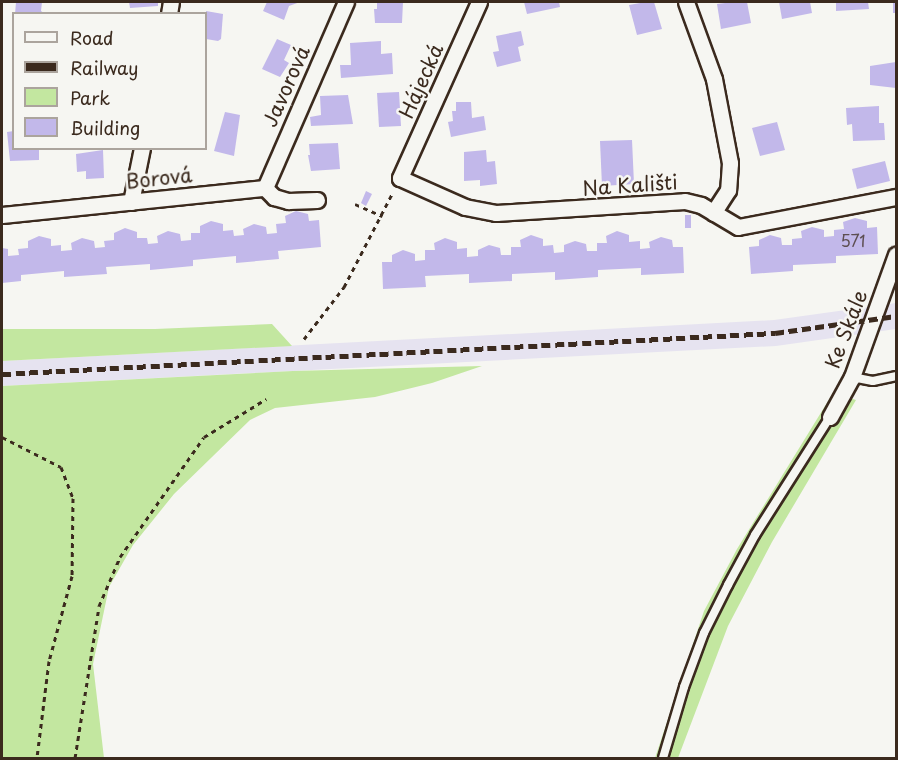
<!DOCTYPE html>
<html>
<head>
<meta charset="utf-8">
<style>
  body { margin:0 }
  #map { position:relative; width:898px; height:760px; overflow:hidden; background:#f6f6f2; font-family:"Playpen Sans",sans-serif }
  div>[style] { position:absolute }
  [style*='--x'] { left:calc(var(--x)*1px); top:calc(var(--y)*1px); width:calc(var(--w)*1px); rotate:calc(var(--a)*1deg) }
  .built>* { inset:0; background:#e6e3f0 }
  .green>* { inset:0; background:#c3e7a0 }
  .building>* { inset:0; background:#c2b8ea }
  .path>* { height:3px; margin-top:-1.5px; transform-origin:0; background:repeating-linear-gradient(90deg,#3b2a1e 0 4.5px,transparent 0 9px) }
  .roads { filter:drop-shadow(2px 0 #3b2a1e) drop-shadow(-2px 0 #3b2a1e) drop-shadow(0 2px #3b2a1e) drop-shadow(0 -2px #3b2a1e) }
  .lane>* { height:8px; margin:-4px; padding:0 4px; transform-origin:4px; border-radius:4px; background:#f6f6f2 }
  .street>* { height:15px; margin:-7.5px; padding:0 7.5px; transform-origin:7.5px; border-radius:7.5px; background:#f6f6f2 }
  .rail>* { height:4.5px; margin-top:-2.25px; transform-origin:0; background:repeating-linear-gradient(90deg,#3b2a1e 0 9px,transparent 0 13.5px) }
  span { translate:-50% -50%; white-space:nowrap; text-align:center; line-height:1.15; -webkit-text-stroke:5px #f6f6f2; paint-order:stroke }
  .number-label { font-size:16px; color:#5d4e51 }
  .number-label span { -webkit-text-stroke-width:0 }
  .street-label { font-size:20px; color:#3b2a1e }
  .frame { position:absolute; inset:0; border:3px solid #3b2a1e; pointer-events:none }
  .legend { position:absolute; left:12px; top:12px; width:195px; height:138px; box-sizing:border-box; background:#f6f6f2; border:2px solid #aba49d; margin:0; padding:8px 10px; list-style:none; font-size:18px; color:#3b2a1e }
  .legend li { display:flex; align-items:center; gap:12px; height:30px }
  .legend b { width:30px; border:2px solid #aba49d }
</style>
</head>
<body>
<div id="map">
  <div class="built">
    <div style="clip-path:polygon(896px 303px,896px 329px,776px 346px,2px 386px,2px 361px,774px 320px)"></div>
  </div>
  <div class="green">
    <div style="clip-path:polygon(272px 324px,292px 346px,2px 361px,2px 329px,155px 329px)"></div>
    <div style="clip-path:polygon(482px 366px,432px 383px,375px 397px,275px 408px,250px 420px,174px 494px,133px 545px,109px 587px,93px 664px,104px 758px,2px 758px,2px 386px,293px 371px)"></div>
    <div style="clip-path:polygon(833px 393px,856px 400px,772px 542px,728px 626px,678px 758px,655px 758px,704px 611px,737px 549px)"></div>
  </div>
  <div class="building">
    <div style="clip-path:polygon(16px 2px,42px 2px,41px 11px,45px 14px,15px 14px)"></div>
    <div style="clip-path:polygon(129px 2px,158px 2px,158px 6px,130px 8px)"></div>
    <div style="clip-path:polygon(267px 2px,300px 2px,289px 6px,284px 20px,263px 11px)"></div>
    <div style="clip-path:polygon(377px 2px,403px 2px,402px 23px,375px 23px,374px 9px,377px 9px)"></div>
    <div style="clip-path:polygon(524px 2px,559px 2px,560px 7px,527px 14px)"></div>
    <div style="clip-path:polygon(646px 2px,654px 2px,662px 29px,637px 35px,629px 5px)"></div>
    <div style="clip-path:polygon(733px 2px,747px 2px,751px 23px,721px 29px,717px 4px)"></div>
    <div style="clip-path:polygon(779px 2px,810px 2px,812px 13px,782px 19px)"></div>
    <div style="clip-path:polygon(836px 2px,868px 2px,869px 9px,836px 11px)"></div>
    <div style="clip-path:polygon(893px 2px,896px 2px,896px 13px,893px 13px)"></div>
    <div style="clip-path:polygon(206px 11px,223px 14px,221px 39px,218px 41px,206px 39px)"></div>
    <div style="clip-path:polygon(521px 31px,524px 45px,518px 47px,521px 61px,497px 67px,493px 52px,499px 51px,496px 36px)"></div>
    <div style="clip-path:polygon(277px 39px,291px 45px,284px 60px,289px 63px,280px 77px,262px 69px)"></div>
    <div style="clip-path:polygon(381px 41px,381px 54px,392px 53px,393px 74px,341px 78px,340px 65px,351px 65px,350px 43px)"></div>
    <div style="clip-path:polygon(896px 62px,896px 88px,870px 85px,870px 66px)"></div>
    <div style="clip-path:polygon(399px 92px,401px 126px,379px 127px,377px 93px)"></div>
    <div style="clip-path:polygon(348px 95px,353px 124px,311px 126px,310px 117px,321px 115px,320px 96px)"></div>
    <div style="clip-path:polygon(456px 102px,471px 102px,472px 118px,484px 116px,486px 130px,451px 137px,448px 122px,453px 121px,452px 111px,456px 111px)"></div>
    <div style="clip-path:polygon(879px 106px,879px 123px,884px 123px,885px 140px,853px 141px,852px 124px,847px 125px,846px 108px)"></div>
    <div style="clip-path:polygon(225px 112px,240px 115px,234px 156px,214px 151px)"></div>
    <div style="clip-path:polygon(777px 122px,785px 150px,760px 156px,752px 128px)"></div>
    <div style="clip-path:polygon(14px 131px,14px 148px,39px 148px,39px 160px,10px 161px,7px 132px)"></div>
    <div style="clip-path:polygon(632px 140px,634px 184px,602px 186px,600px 141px)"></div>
    <div style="clip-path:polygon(338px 143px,340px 169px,311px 171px,308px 155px,310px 155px,309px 144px)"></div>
    <div style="clip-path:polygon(103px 150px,104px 178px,86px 179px,86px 171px,77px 172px,76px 154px)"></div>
    <div style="clip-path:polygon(486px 150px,487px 162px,495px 161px,497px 184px,480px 186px,480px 180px,464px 181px,464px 152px)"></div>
    <div style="clip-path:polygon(885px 161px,890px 181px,857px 189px,852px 169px)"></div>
    <div style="clip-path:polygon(366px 191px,372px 194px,366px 206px,361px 203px)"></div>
    <div style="clip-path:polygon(296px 211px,308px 214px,309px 221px,319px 220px,321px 247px,278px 251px,279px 259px,236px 263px,236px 256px,193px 260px,193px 266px,150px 270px,150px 264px,106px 267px,107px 274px,64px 277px,64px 271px,21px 275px,21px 281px,2px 283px,2px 248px,8px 249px,8px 256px,19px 255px,18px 249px,28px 248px,28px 241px,39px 236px,51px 239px,51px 246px,61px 245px,61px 251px,72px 250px,71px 243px,82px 238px,94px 241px,95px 248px,105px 247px,104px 241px,114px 240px,114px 233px,125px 228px,137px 232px,137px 238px,147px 238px,148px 244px,158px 243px,157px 236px,168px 231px,180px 234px,181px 241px,191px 240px,191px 233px,200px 233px,200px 226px,211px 221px,223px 224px,223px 231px,233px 230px,234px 236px,244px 235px,243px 229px,254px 224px,266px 227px,267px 234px,277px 233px,276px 224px,286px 223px,285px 216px)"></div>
    <div style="clip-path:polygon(685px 215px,691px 215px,691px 228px,685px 228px)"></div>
    <div style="clip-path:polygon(855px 218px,867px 221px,867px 228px,877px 227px,878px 254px,836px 256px,836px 263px,793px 265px,793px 271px,751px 274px,749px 247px,759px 246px,759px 240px,770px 235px,781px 238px,782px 245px,792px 245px,792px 239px,802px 238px,801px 231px,812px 227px,824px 230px,824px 237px,834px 236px,834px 230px,844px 229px,843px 222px)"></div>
    <div style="clip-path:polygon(617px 231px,629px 235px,629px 242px,640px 241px,640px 249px,650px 248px,649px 242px,661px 237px,672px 240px,673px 247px,683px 247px,684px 273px,641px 275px,641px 268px,598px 270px,598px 277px,555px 280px,555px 272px,512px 274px,512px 281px,469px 283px,469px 274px,425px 276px,426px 287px,383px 289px,382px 262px,392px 262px,392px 255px,403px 250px,415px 254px,415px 261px,425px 260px,425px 250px,435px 250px,434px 243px,445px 238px,457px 242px,457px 249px,467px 248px,467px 257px,478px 256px,478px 250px,489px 245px,500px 248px,501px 255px,511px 255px,511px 247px,521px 247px,520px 240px,531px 235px,543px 239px,543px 246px,553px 245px,554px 253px,564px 252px,564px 245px,575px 241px,586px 244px,587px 251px,597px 251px,597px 243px,607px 243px,606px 236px)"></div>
  </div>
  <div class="path">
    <div style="--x:355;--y:204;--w:30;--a:24"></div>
    <div style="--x:304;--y:339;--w:66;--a:-52.4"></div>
    <div style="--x:344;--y:287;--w:107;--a:-62.7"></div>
    <div style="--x:2;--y:437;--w:66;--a:27"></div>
    <div style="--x:61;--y:467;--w:33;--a:69"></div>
    <div style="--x:73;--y:498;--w:78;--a:90.7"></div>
    <div style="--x:72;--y:576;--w:88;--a:105.1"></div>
    <div style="--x:49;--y:661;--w:98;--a:97.1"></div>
    <div style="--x:75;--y:758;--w:154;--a:-81"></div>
    <div style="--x:99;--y:606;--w:53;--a:-66.8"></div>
    <div style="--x:120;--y:557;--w:146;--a:-55"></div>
    <div style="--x:204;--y:437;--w:73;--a:-31.5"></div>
  </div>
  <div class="roads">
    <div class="lane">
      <div style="--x:852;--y:377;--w:21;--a:11"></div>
      <div style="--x:873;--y:381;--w:24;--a:-12"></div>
      <div style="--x:663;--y:758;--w:74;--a:-73.5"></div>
      <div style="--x:684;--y:687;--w:58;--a:-69.7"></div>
      <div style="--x:704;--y:633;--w:54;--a:-63.4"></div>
      <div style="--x:728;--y:585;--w:57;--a:-61.6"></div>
      <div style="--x:755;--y:535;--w:140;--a:-57.6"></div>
    </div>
    <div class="street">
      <div style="--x:479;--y:2;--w:193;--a:114.2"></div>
      <div style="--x:400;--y:178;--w:71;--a:24"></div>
      <div style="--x:465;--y:207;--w:32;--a:11"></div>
      <div style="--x:496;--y:213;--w:189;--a:-3.6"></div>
      <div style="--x:685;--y:201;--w:16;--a:14"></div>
      <div style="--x:701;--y:205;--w:43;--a:30.7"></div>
      <div style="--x:738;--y:227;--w:161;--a:-10.8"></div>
      <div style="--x:686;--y:2;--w:82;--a:70"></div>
      <div style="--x:714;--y:79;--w:86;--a:79.2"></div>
      <div style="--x:730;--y:163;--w:27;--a:94"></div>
      <div style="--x:728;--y:190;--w:27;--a:123"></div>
      <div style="--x:169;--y:14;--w:12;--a:-81"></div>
      <div style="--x:265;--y:188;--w:203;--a:-66.5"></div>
      <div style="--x:131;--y:202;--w:55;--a:-78.5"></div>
      <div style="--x:2;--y:215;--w:264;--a:-5.9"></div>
      <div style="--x:265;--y:188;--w:13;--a:45"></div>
      <div style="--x:274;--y:197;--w:15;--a:16"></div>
      <div style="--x:288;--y:201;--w:29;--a:-2"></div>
      <div style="--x:830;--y:417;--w:46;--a:-61.2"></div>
      <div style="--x:852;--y:377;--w:130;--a:-70.2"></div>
    </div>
  </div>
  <div class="rail">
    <div style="--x:2;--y:374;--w:774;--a:-3.04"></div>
    <div style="--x:775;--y:333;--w:122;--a:-8"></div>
  </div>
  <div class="number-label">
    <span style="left:853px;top:240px">571</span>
  </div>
  <div class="street-label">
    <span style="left:421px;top:81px;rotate:-66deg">Hájecká</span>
    <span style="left:286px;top:86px;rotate:-66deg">Javorová</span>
    <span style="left:159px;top:178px;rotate:-6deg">Borová</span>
    <span style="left:630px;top:185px;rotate:-4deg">Na Kališti</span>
    <span style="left:846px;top:329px;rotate:-69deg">Ke Skále</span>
  </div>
  <div class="frame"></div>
  <ul class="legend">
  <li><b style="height:8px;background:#f6f6f2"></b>Road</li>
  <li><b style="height:8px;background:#3b2a1e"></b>Railway</li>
  <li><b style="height:16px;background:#c3e7a0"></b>Park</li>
  <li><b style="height:16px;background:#c2b8ea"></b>Building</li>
  </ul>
</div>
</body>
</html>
